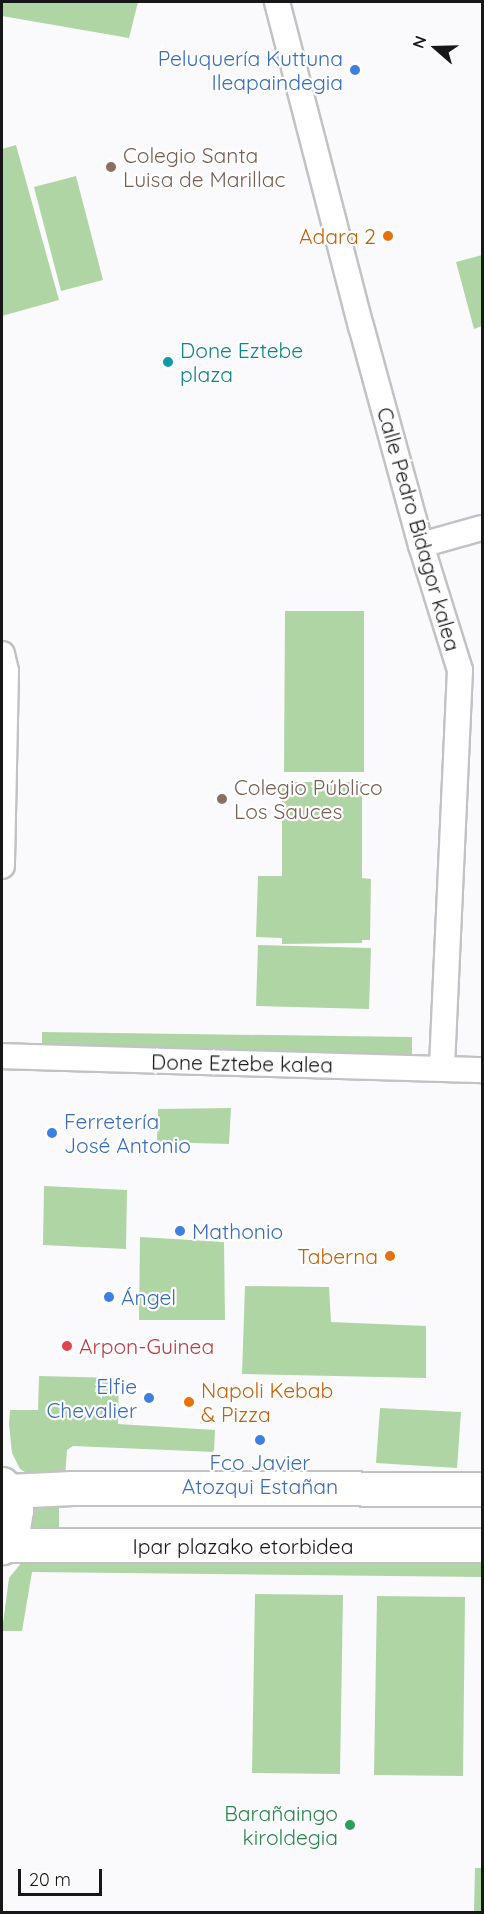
<!DOCTYPE html>
<html>
<head>
<meta charset="utf-8">
<style>
  body { margin:0 }
  #map { position:relative; width:484px; height:1914px; overflow:hidden; background:#fafafd; font-family:Quicksand,sans-serif }
  div>[style] { position:absolute }
  [style*='--x'] { left:calc(var(--x)*1px); top:calc(var(--y)*1px); width:calc(var(--w)*1px); rotate:calc(var(--a)*1deg) }
  .green>* { inset:0; background:#afd5a4 }
  .roads { filter:drop-shadow(2px 0 #c1c2c4) drop-shadow(-2px 0 #c1c2c4) drop-shadow(0 2px #c1c2c4) drop-shadow(0 -2px #c1c2c4) }
  .street>* { height:24px; margin:-12px; padding:0 12px; transform-origin:12px; border-radius:12px; background:#fff }
  .secondary>* { height:33px; margin:-16.5px; padding:0 16.5px; transform-origin:16.5px; border-radius:16.5px; background:#fff }
  .dots>* { width:16px; height:16px; translate:-50% -50%; box-sizing:border-box; border:3px solid #fff; border-radius:50% }
  span { translate:-50% -50%; white-space:nowrap; text-align:center; line-height:1.15; -webkit-text-stroke:4.5px #fff; paint-order:stroke }
  .shop-label { font-size:21px; color:#366cbe }
  .right { translate:-100% -50%; text-align:right }
  .left { translate:0 -50%; text-align:left }
  .education-label { font-size:21px; color:#785e54 }
  .food-label { font-size:21px; color:#c56008 }
  .culture-label { font-size:21px; color:#0d838f }
  .street-label { font-size:21px; color:#171718 }
  .health-label { font-size:21px; color:#be3a42 }
  .leisure-label { font-size:21px; color:#27864d }
  .frame { position:absolute; inset:0; border:3px solid #171718; pointer-events:none }
  .north { position:absolute; left:406px; top:18px; width:60px; height:60px; -webkit-text-stroke:4px #fff; paint-order:stroke; rotate:290deg; font-size:16px; font-weight:700; line-height:24px; text-align:center; color:#171718 }
  .north::after { content:''; display:block; margin:auto; width:21px; height:27px; background:#171718; clip-path:polygon(50% 0,100% 100%,50% 72%,0 100%) }
  .scale { position:absolute; left:18px; top:1869px; width:84px; height:27px; box-sizing:border-box; border:3px solid #171718; border-top:0; padding-left:8px; font-size:18px; line-height:21px; white-space:nowrap; color:#171718; -webkit-text-stroke:4px #fff; paint-order:stroke }
</style>
</head>
<body>
<div id="map">
  <div class="green">
    <div style="clip-path:polygon(2px 2px,138px 2px,129px 38px,2px 16px)"></div>
    <div style="clip-path:polygon(16px 145px,59px 300px,2px 316px,2px 149px)"></div>
    <div style="clip-path:polygon(76px 176px,103px 280px,61px 291px,34px 187px)"></div>
    <div style="clip-path:polygon(482px 255px,482px 326px,474px 329px,456px 262px)"></div>
    <div style="clip-path:polygon(285px 611px,364px 611px,364px 772px,284px 772px)"></div>
    <div style="clip-path:polygon(282px 782px,362px 782px,362px 878px,371px 879px,370px 940px,362px 940px,362px 943px,282px 944px,282px 938px,256px 937px,258px 876px,282px 876px)"></div>
    <div style="clip-path:polygon(258px 945px,371px 948px,369px 1009px,256px 1006px)"></div>
    <div style="clip-path:polygon(42px 1032px,412px 1037px,412px 1057px,42px 1051px)"></div>
    <div style="clip-path:polygon(231px 1108px,229px 1144px,157px 1142px,158px 1109px)"></div>
    <div style="clip-path:polygon(44px 1186px,127px 1190px,126px 1249px,43px 1245px)"></div>
    <div style="clip-path:polygon(140px 1237px,224px 1242px,225px 1320px,139px 1320px)"></div>
    <div style="clip-path:polygon(245px 1286px,329px 1287px,331px 1322px,426px 1326px,426px 1378px,242px 1374px)"></div>
    <div style="clip-path:polygon(39px 1376px,119px 1378px,118px 1424px,215px 1430px,214px 1452px,73px 1446px,67px 1450px,65px 1477px,33px 1477px,20px 1469px,12px 1453px,9px 1424px,10px 1410px,38px 1410px)"></div>
    <div style="clip-path:polygon(380px 1408px,461px 1412px,457px 1468px,376px 1463px)"></div>
    <div style="clip-path:polygon(31px 1505px,59px 1505px,59px 1530px,31px 1530px)"></div>
    <div style="clip-path:polygon(27px 1556px,482px 1560px,482px 1577px,32px 1572px,22px 1631px,2px 1631px,9px 1578px)"></div>
    <div style="clip-path:polygon(255px 1594px,343px 1595px,340px 1774px,252px 1773px)"></div>
    <div style="clip-path:polygon(377px 1596px,465px 1597px,463px 1776px,374px 1775px)"></div>
    <div style="clip-path:polygon(475px 1868px,482px 1868px,482px 1912px,474px 1912px)"></div>
  </div>
  <div class="roads">
    <div class="street">
      <div style="--x:277;--y:2;--w:335;--a:75.5"></div>
      <div style="--x:361;--y:326;--w:227;--a:74.7"></div>
      <div style="--x:421;--y:545;--w:131;--a:72.7"></div>
      <div style="--x:460;--y:670;--w:398;--a:92.6"></div>
      <div style="--x:421;--y:545;--w:63;--a:-15.6"></div>
      <div style="--x:2;--y:654;--w:17;--a:77"></div>
      <div style="--x:6;--y:671;--w:195;--a:91.2"></div>
      <div style="--x:2;--y:1056;--w:480;--a:1.7"></div>
    </div>
    <div class="secondary">
      <div style="--x:2;--y:1484;--w:17;--a:54"></div>
      <div style="--x:12;--y:1498;--w:13;--a:72"></div>
      <div style="--x:16;--y:1510;--w:25;--a:99"></div>
      <div style="--x:12;--y:1535;--w:16;--a:130"></div>
      <div style="--x:8;--y:1491;--w:64;--a:-2.7"></div>
      <div style="--x:72;--y:1488;--w:410;--a:0.1"></div>
      <div style="--x:4;--y:1545;--w:478;--a:0"></div>
    </div>
  </div>
  <div class="dots">
    <div style="left:355px;top:70px;background:#3f7fe0"></div>
    <div style="left:111px;top:167px;background:#8d6e63"></div>
    <div style="left:388px;top:236px;background:#e8710a"></div>
    <div style="left:168px;top:362px;background:#0f9aa8"></div>
    <div style="left:222px;top:799px;background:#8d6e63"></div>
    <div style="left:52px;top:1133px;background:#3f7fe0"></div>
    <div style="left:180px;top:1231px;background:#3f7fe0"></div>
    <div style="left:390px;top:1256px;background:#e8710a"></div>
    <div style="left:109px;top:1297px;background:#3f7fe0"></div>
    <div style="left:67px;top:1346px;background:#e0444e"></div>
    <div style="left:149px;top:1398px;background:#3f7fe0"></div>
    <div style="left:189px;top:1402px;background:#e8710a"></div>
    <div style="left:260px;top:1440px;background:#3f7fe0"></div>
    <div style="left:350px;top:1825px;background:#2e9e5b"></div>
  </div>
  <div class="shop-label">
    <span class="right" style="left:343px;top:70px">Peluquería Kuttuna<br>Ileapaindegia</span>
    <span class="left" style="left:64px;top:1133px">Ferretería<br>José Antonio</span>
    <span class="left" style="left:192px;top:1231px">Mathonio</span>
    <span class="left" style="left:121px;top:1297px">Ángel</span>
    <span class="right" style="left:137px;top:1398px">Elfie<br>Chevalier</span>
    <span style="left:260px;top:1474px">Fco Javier<br>Atozqui Estañan</span>
  </div>
  <div class="education-label">
    <span class="left" style="left:123px;top:167px">Colegio Santa<br>Luisa de Marillac</span>
    <span class="left" style="left:234px;top:799px">Colegio Público<br>Los Sauces</span>
  </div>
  <div class="food-label">
    <span class="right" style="left:376px;top:236px">Adara 2</span>
    <span class="right" style="left:378px;top:1256px">Taberna</span>
    <span class="left" style="left:201px;top:1402px">Napoli Kebab<br>&amp; Pizza</span>
  </div>
  <div class="culture-label">
    <span class="left" style="left:180px;top:362px">Done Eztebe<br>plaza</span>
  </div>
  <div class="street-label">
    <span style="left:419px;top:529px;rotate:74deg">Calle Pedro Bidagor kalea</span>
    <span style="left:242px;top:1063px;rotate:1deg">Done Eztebe kalea</span>
    <span style="left:243px;top:1546px">Ipar plazako etorbidea</span>
  </div>
  <div class="health-label">
    <span class="left" style="left:79px;top:1346px">Arpon-Guinea</span>
  </div>
  <div class="leisure-label">
    <span class="right" style="left:338px;top:1825px">Barañaingo<br>kiroldegia</span>
  </div>
  <div class="frame"></div>
  <div class="north">N</div>
  <div class="scale">20 m</div>
</div>
</body>
</html>
